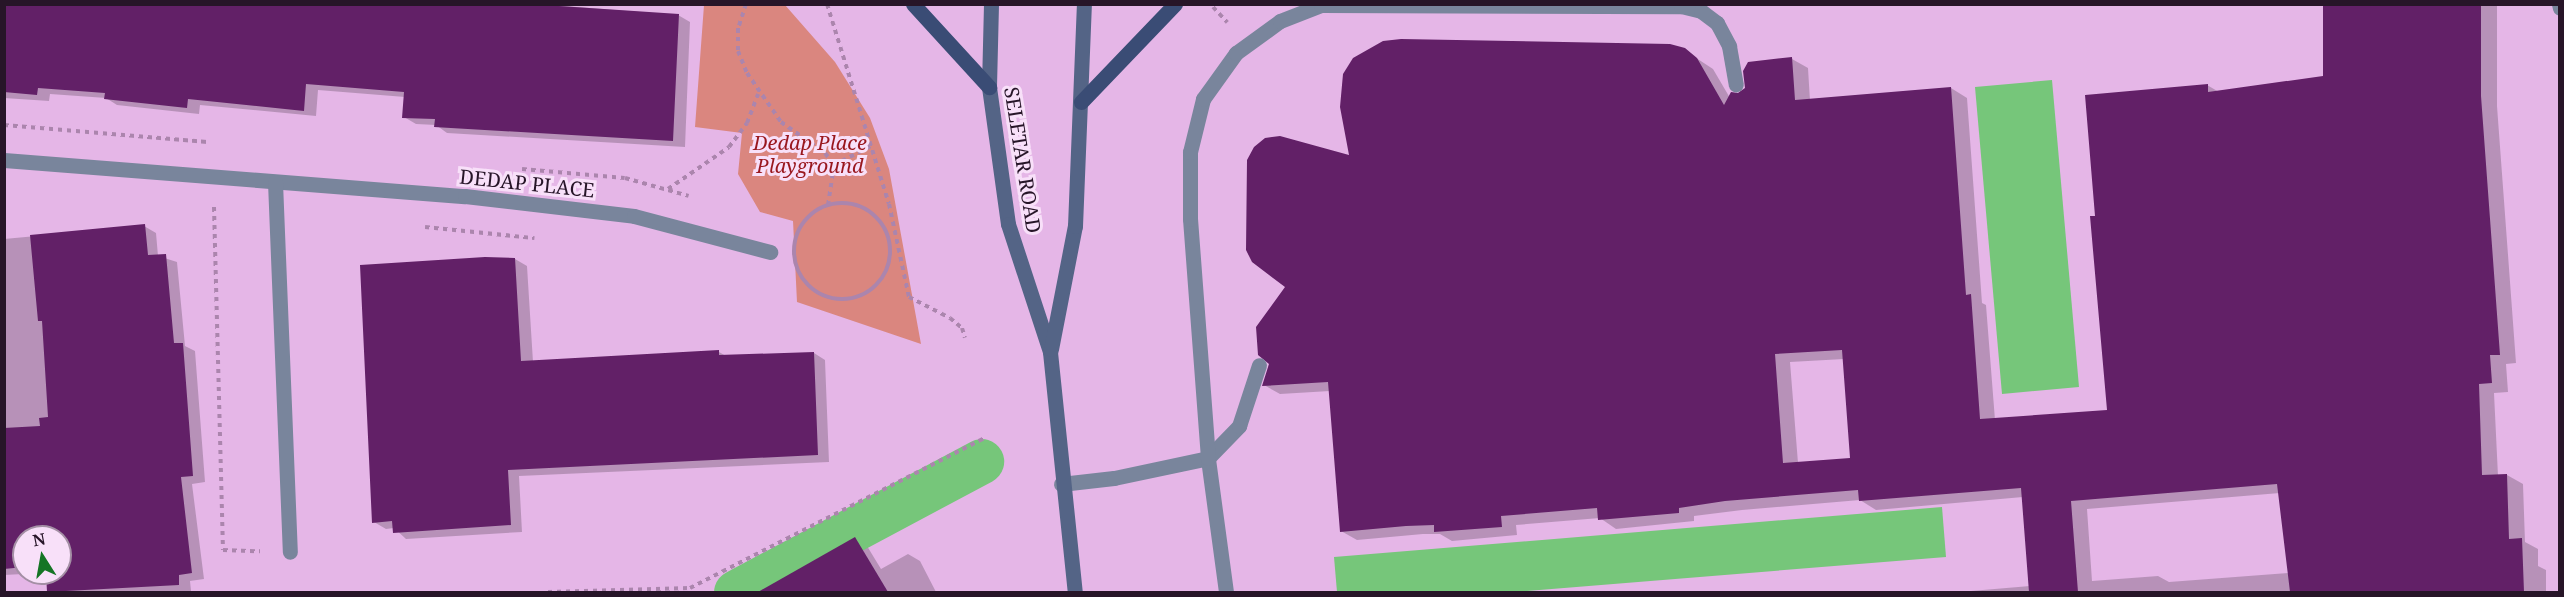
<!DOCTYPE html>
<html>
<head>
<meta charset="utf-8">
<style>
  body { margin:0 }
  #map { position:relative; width:2564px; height:597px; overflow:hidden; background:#e5b6e7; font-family:"Noto Serif",serif }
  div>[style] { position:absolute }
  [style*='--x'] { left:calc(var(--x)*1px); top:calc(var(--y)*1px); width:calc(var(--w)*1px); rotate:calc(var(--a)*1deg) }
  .green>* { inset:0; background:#da867f }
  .water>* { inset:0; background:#76c67a }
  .shadow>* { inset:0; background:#0003 }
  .canal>* { height:45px; margin:-22.5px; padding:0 22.5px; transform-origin:22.5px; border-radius:22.5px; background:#76c67a }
  .building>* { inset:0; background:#622067 }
  .path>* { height:4px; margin-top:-2px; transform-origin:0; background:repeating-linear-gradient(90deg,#ab85ad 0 4.5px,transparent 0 9px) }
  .path>.ring { margin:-2px; padding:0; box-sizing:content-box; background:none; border:4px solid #ab85ad; border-radius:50% }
  .lane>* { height:15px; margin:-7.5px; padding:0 7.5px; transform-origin:7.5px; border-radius:7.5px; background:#79859c }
  .street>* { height:15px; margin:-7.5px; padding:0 7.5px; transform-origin:7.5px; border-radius:7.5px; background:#79859c }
  .secondary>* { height:15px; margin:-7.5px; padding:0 7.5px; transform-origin:7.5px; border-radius:7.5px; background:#546486 }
  .primary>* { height:15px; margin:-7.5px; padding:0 7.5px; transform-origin:7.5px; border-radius:7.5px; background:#3a4c75 }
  span { translate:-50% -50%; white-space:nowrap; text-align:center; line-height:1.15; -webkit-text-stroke:6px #f8e0f9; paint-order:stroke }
  .park-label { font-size:20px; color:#99171e; font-style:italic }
  .street-label { font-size:20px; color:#271528 }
  .frame { position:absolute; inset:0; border:6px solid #271528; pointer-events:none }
  .north { position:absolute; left:12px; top:525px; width:60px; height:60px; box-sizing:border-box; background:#f8e0f9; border:2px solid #a48fa5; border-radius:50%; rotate:349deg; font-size:16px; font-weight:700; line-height:24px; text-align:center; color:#271528 }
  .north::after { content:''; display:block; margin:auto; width:21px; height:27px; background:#157525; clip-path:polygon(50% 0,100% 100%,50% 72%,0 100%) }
</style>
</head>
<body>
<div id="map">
  <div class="green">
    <div style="clip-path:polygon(704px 5px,785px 5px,835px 62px,870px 118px,889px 169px,921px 344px,797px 302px,793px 221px,760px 212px,738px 174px,742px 133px,695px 127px)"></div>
  </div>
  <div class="water">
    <div style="clip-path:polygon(2052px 80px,2079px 387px,2002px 394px,1975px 87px)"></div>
    <div style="clip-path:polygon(1942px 507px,1946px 557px,1514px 592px,1337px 592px,1334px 557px)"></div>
  </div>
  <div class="shadow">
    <div style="clip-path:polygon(4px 4px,539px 4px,678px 15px,690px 22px,685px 147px,447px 133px,436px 125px,416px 124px,404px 117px,405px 97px,318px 90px,316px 116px,200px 105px,199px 114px,117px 105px,106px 98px,50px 94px,49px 101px,4px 98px)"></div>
    <div style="clip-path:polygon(evenodd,2324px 4px,2497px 4px,2497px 106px,2516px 363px,2506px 364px,2508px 392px,2494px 393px,2498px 476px,2507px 475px,2523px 484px,2525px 542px,2538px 549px,2538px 566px,2546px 570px,2546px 592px,1959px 592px,2030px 586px,2023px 497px,1876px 510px,1860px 500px,1742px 510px,1694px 516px,1694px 521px,1616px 529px,1600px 518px,1516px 525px,1517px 535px,1452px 541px,1440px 534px,1423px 534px,1357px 540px,1341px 531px,1330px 391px,1280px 394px,1264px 385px,1287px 287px,1351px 157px,1354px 59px,1368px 50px,1401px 40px,1684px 50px,1713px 69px,1730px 98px,1792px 59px,1808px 68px,1810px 101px,1951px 88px,1967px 98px,1982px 303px,1986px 305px,1995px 420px,2108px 411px,2097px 217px,2207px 85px,2219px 92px,2324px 77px,2324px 4px,1844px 359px,1851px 459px,1798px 463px,1790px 362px,1844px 359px,2324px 4px,2280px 493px,2289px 573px,2169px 582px,2158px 576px,2092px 581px,2087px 509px,2280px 493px)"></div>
    <div style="clip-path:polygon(144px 226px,156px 233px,158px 256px,177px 262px,185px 346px,195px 351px,205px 482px,192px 484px,204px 579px,190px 581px,191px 591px,173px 592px,49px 592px,47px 573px,60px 573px,60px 537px,24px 537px,24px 573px,43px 573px,4px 575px,4px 239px)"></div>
    <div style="clip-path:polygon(515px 259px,527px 266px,533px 362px,719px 352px,726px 356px,814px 353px,825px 360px,829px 462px,519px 476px,522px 532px,406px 539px,394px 528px,386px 529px,374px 522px,362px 266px)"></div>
    <div style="clip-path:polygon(855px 539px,867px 546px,881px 569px,908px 554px,920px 561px,936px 592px,761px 592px)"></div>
  </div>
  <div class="canal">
    <div style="--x:736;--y:592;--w:278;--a:-28.1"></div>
  </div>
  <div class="building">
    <div style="clip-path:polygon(4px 4px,529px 4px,679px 14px,673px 141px,434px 127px,435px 119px,402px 118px,404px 92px,306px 84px,304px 111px,188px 99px,187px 108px,104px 99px,105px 93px,38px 88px,37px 95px,4px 92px)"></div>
    <div style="clip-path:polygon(evenodd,2323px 4px,2481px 4px,2481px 96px,2500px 355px,2490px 355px,2492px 383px,2479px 384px,2482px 475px,2507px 474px,2509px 539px,2522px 538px,2524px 592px,2290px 592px,2277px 484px,2071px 501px,2078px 592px,2029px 592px,2021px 488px,1859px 501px,1858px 490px,1725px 501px,1679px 508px,1679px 513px,1598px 520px,1597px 508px,1501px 516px,1502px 527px,1434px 532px,1434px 525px,1406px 526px,1340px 532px,1328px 382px,1262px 386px,1269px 364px,1258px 355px,1256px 327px,1285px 287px,1252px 262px,1246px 250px,1247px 160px,1254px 147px,1265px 138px,1280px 136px,1349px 155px,1340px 107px,1343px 74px,1353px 58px,1383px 41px,1401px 39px,1670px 44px,1685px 48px,1697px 58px,1724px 105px,1731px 92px,1738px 93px,1745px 88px,1743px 71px,1748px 62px,1792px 57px,1795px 100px,1951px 87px,1966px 295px,1971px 294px,1980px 419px,2107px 410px,2090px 216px,2095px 216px,2085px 95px,2208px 84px,2208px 92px,2323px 76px,2323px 4px,1842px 350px,1850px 458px,1783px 463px,1775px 354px,1842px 350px)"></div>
    <div style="clip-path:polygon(145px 224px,148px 255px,166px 254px,174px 343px,183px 343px,193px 476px,181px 477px,192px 573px,179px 575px,179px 585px,47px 592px,46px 573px,60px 573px,60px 537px,24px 537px,24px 567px,4px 569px,4px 428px,40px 426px,39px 418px,48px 417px,42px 321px,38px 321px,30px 235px)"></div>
    <div style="clip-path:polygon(485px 257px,515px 258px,521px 361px,719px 350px,719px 355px,814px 352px,818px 455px,508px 470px,511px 525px,393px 533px,392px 521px,372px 523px,360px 265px)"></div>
    <div style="clip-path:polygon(855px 537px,888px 592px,758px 592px)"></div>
  </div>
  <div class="path">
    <div style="--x:746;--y:4;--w:25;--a:108"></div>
    <div style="--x:738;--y:28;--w:23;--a:90"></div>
    <div style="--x:738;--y:51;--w:24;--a:68"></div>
    <div style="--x:747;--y:73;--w:60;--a:55.2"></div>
    <div style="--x:781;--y:122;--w:54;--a:35.2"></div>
    <div style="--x:825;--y:153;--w:15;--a:53"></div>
    <div style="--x:834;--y:165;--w:40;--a:98.5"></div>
    <div style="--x:827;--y:4;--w:209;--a:72.8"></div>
    <div style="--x:889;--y:204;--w:95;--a:77.9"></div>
    <div style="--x:909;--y:297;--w:46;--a:27.1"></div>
    <div style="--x:950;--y:318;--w:16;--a:40"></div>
    <div style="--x:962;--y:328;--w:10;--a:73"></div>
    <div style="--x:1213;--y:7;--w:21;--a:47"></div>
    <div style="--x:4;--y:125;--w:204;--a:4.8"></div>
    <div style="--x:834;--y:165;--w:42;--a:-27.2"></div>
    <div style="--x:522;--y:169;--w:103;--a:5"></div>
    <div style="--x:625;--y:178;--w:66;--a:15.7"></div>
    <div style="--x:668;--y:189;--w:74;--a:-34.5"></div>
    <div style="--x:729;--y:147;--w:30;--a:-53"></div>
    <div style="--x:747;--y:123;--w:31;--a:-69"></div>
    <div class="ring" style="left:794px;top:203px;width:92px;height:92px"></div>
    <div style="--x:214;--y:207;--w:343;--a:88.5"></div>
    <div style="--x:223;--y:550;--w:37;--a:2"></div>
    <div style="--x:425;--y:227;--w:110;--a:5.8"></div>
    <div style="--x:548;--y:592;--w:142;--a:-1.6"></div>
    <div style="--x:690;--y:588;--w:330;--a:-27"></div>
  </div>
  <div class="lane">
    <div style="--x:1061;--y:484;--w:53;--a:-6.5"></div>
    <div style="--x:1114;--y:478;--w:96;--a:-12"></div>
    <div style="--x:1208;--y:458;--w:45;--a:-45.9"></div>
    <div style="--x:1239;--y:426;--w:64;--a:-71.8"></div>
    <div style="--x:1226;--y:592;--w:135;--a:-97.7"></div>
    <div style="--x:1208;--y:458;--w:240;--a:-94.3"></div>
    <div style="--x:1190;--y:219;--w:67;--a:-90"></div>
    <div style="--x:1190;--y:152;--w:55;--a:-76.2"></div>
    <div style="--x:1203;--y:99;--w:57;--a:-54.3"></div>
    <div style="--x:1236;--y:53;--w:54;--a:-36"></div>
    <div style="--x:1280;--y:21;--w:44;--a:-21.3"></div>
    <div style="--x:1321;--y:5;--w:360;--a:0.2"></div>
    <div style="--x:1681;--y:6;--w:21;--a:14"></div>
    <div style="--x:1701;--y:11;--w:20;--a:37"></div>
    <div style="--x:1717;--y:23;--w:26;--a:62"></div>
    <div style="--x:1729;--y:46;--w:39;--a:80"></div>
  </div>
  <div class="street">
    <div style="--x:2559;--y:4;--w:4;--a:76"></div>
    <div style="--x:4;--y:160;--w:462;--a:4.5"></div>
    <div style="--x:465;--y:196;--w:170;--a:6.7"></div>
    <div style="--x:634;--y:216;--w:141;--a:14.8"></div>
    <div style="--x:275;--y:182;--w:370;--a:87.7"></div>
  </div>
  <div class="secondary">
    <div style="--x:991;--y:4;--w:83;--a:91.4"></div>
    <div style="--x:989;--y:87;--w:138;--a:82.1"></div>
    <div style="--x:1008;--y:224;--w:135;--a:71.8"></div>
    <div style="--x:1050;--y:352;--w:241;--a:84.1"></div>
    <div style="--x:1051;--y:349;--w:125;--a:-79"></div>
    <div style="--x:1075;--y:226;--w:222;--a:-87.7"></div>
  </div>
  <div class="primary">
    <div style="--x:913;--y:4;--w:113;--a:47.5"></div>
    <div style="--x:1081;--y:102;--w:136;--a:-46.2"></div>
  </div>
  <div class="park-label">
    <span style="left:810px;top:154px">Dedap Place<br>Playground</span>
  </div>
  <div class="street-label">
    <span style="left:1023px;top:160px;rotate:81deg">SELETAR ROAD</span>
    <span style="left:527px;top:183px;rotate:6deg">DEDAP PLACE</span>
  </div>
  <div class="frame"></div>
  <div class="north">N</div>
</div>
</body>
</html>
